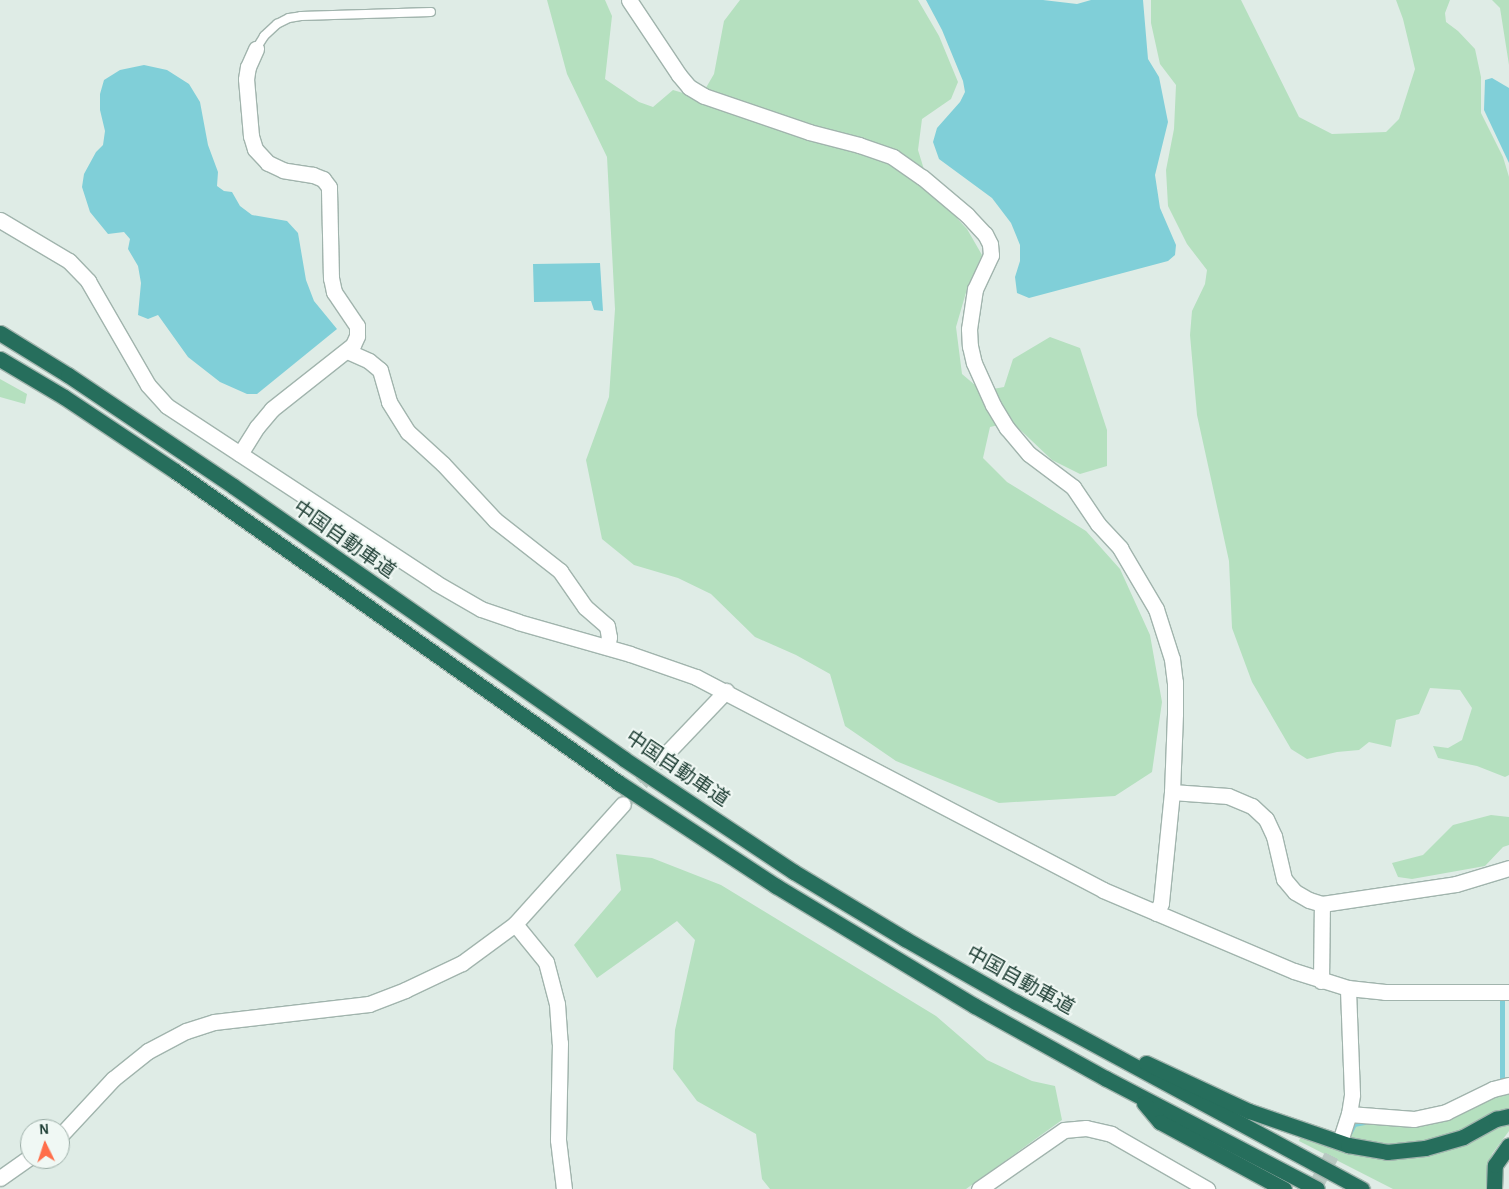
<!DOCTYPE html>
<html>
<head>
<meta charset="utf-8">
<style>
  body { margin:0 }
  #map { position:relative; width:1509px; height:1189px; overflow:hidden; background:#dfece6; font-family:"Alegreya Sans","Noto Sans JP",sans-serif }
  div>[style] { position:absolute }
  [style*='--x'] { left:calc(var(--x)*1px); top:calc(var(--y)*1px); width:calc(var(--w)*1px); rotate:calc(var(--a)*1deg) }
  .green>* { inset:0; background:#b5e0bf }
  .water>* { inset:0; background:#80cfd8 }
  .stream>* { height:4.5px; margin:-2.25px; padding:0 2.25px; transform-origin:2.25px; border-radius:2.25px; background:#80cfd8 }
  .minor-tunnel>* { height:15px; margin-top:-7.5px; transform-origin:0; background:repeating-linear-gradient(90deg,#b8c9c2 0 15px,transparent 0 23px) }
  .tertiary-tunnel>* { height:15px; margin-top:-7.5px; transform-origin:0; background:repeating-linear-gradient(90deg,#b8c9c2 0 15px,transparent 0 23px) }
  .roads { filter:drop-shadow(1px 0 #a1b4ad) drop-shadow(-1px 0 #a1b4ad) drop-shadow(0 1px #a1b4ad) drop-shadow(0 -1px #a1b4ad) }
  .service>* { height:8px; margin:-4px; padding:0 4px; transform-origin:4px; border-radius:4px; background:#fff }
  .minor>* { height:15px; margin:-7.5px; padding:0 7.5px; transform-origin:7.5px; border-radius:7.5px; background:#fff }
  .tertiary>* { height:15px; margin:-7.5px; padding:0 7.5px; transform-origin:7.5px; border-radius:7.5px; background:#fff }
  .motorway>* { height:15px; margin:-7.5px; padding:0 7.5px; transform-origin:7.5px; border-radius:7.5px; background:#266e5c }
  span { translate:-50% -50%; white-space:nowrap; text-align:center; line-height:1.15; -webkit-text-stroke:4px #f0f8f4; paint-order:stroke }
  .street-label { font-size:20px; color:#1e3e34 }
  .north { position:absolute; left:20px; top:1119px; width:50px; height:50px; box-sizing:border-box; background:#f0f8f4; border:1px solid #9caea7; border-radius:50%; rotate:356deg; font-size:14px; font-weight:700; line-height:20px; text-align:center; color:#1e3e34 }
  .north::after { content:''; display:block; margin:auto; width:18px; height:22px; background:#ff6e4a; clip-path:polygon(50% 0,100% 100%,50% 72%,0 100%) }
</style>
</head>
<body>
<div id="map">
  <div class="green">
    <div style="clip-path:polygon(547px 0,605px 0,612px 16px,605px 79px,639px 102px,653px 107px,673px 90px,700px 98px,714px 74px,724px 21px,740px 0,918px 0,939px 36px,958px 82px,951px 99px,922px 119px,918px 150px,930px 189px,967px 229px,982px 255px,967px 289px,956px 327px,962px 374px,982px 391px,1004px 387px,1013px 359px,1050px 337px,1080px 348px,1107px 430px,1107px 466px,1080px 474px,1052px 460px,1012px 422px,990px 427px,983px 458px,1007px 482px,1086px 531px,1120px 569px,1150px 635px,1162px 702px,1152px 772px,1115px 796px,999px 803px,896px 761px,845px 726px,830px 674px,796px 655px,755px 637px,711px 594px,678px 578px,634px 565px,602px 539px,586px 460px,609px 397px,615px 309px,607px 157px,567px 74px)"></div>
    <div style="clip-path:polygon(1151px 0,1241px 0,1299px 117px,1332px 134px,1386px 132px,1399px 119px,1415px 69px,1403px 19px,1396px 0,1450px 0,1445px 13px,1446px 22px,1458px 31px,1475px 49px,1481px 77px,1481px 113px,1503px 157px,1509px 177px,1509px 775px,1505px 777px,1477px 766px,1438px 758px,1433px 746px,1448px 748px,1462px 740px,1472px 708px,1460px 690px,1430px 688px,1419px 714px,1396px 720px,1391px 747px,1369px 742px,1359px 750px,1337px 752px,1307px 759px,1291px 749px,1252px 682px,1232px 628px,1229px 561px,1197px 415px,1190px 335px,1192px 311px,1205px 284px,1207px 270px,1187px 244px,1168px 206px,1166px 170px,1174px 129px,1176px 85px,1160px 64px,1151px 23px)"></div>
    <div style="clip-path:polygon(1492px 0,1509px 0,1509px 65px,1500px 8px)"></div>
    <div style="clip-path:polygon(0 379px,27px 394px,25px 404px,0 397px)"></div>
    <div style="clip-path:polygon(1491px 815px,1509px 817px,1509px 845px,1503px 847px,1485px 866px,1412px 879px,1398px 877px,1392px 863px,1423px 855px,1453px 825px)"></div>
    <div style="clip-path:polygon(616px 854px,652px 858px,721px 885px,936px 1016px,987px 1060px,1032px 1081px,1055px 1086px,1062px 1120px,966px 1189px,770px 1189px,762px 1179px,756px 1134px,697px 1101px,673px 1069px,675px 1030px,695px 940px,677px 921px,597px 978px,574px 945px,621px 890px)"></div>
    <div style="clip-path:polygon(1509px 1089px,1509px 1109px,1458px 1131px,1419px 1142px,1396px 1144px,1372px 1143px,1347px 1137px,1352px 1124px,1357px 1121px,1400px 1123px)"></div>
    <div style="clip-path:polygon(1509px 1123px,1509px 1131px,1492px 1154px,1487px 1189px,1393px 1189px,1299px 1141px,1300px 1138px,1357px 1154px,1403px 1158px,1440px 1152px)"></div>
  </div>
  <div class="water">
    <div style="clip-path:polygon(926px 0,1043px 0,1077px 4px,1091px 0,1143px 0,1148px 59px,1159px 77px,1168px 122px,1155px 175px,1160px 208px,1176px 245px,1175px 255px,1168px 261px,1029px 298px,1017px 293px,1015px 277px,1020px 261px,1020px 245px,1011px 223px,992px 198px,939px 159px,933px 142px,937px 128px,960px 102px,965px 92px,963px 81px,942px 30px)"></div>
    <div style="clip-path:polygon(144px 65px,167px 70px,189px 84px,200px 102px,208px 145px,218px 172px,217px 186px,224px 191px,232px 192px,240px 206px,252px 215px,287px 221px,298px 233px,306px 280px,314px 301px,337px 329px,257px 394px,247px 394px,220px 382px,188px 357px,158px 315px,148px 319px,138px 315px,141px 283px,138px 266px,128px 249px,130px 239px,124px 232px,108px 234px,90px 212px,82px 187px,84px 174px,96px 152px,103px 145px,105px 131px,100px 110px,100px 94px,104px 80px,120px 70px)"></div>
    <div style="clip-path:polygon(1492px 78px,1509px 88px,1509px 163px,1484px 110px,1485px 80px)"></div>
    <div style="clip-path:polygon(600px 263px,603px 311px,594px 310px,591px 301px,534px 302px,533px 264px)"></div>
  </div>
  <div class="stream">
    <div style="--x:1502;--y:1078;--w:77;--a:-90"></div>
    <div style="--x:1350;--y:1132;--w:9;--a:-63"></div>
    <div style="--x:1354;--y:1124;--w:10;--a:-11"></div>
  </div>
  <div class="minor-tunnel">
    <div style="--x:626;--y:800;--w:58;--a:-49.2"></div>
  </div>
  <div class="tertiary-tunnel">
    <div style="--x:1314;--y:1189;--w:61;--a:-62.6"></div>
  </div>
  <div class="roads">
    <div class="service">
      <div style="--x:256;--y:49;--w:15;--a:-58"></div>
      <div style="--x:264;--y:36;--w:18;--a:-43"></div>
      <div style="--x:277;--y:24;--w:13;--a:-27"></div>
      <div style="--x:289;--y:18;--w:12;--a:-9"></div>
      <div style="--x:301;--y:16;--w:130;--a:-1.8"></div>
    </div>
    <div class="minor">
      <div style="--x:629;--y:0;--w:90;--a:56.3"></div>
      <div style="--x:679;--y:75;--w:16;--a:50"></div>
      <div style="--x:689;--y:87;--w:17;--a:31"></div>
      <div style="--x:704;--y:96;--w:111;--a:18.9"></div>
      <div style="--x:809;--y:132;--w:52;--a:14.6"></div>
      <div style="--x:859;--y:145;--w:36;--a:19"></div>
      <div style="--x:893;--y:157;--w:35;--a:35"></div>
      <div style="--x:922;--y:177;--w:59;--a:40.2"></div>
      <div style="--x:967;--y:215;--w:26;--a:47"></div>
      <div style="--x:985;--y:234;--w:11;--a:63"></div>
      <div style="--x:990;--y:244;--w:11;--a:85"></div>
      <div style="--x:991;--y:255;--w:38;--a:115"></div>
      <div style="--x:975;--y:289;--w:40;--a:98.5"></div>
      <div style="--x:969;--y:329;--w:17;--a:87"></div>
      <div style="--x:970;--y:346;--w:17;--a:77"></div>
      <div style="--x:974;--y:363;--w:46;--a:65.7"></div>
      <div style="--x:993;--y:405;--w:27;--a:59"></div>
      <div style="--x:1007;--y:428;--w:34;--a:50"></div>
      <div style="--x:1029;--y:454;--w:55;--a:36.9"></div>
      <div style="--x:1073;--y:487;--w:45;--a:56"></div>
      <div style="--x:1098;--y:524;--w:33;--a:47"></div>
      <div style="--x:1120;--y:548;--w:71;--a:59.5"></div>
      <div style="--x:1156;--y:609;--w:52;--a:72.3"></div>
      <div style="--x:1172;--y:659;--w:23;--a:83"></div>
      <div style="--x:1175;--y:682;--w:32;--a:90"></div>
      <div style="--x:1175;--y:714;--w:78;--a:92.2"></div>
      <div style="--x:1172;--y:792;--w:112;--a:95.7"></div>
      <div style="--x:1161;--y:903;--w:11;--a:117"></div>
      <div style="--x:347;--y:351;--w:24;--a:24"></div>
      <div style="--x:369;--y:361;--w:14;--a:39"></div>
      <div style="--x:380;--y:370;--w:33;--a:74"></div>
      <div style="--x:389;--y:402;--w:36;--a:58"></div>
      <div style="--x:408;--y:432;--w:47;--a:42.4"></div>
      <div style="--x:443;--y:464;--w:76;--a:47.1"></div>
      <div style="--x:495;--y:520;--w:83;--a:38.1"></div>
      <div style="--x:560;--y:571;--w:44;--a:55.2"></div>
      <div style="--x:585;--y:607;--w:29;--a:41"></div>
      <div style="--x:607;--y:626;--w:11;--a:80"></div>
      <div style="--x:609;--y:637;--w:10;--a:101"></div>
      <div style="--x:240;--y:454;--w:32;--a:-58"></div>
      <div style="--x:257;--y:427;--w:23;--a:-50"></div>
      <div style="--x:272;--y:409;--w:103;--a:-38.3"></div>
      <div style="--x:353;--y:345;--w:10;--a:-66"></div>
      <div style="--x:357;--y:336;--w:10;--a:-90"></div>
      <div style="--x:357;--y:326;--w:41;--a:-124.1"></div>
      <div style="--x:334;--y:292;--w:14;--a:-102"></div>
      <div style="--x:331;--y:278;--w:91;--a:-91.3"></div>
      <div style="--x:329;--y:187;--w:10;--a:-127"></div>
      <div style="--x:323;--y:179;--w:11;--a:-158"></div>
      <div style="--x:313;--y:175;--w:30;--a:-171"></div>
      <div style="--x:283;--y:170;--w:17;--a:-155"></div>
      <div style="--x:268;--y:163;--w:19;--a:-133"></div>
      <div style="--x:255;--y:149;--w:14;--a:-107"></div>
      <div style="--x:251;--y:136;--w:57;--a:-95"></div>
      <div style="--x:246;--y:79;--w:12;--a:-81"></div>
      <div style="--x:248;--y:67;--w:20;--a:-66"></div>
      <div style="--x:664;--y:756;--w:90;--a:-46.4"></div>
      <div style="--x:1172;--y:792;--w:56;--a:4.1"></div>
      <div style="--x:1228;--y:796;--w:26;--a:23"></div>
      <div style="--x:1252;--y:806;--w:19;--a:43"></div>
      <div style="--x:1266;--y:819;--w:19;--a:65"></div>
      <div style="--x:1274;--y:836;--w:44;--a:76.9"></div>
      <div style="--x:1284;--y:879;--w:17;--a:50"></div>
      <div style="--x:1295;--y:892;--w:16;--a:30"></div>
      <div style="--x:1309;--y:900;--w:14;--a:17"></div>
      <div style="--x:1322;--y:904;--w:135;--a:-8.5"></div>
      <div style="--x:1456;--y:884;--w:55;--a:-16.8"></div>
      <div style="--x:515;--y:924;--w:49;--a:50.8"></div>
      <div style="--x:546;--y:962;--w:43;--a:75.3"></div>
      <div style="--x:557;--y:1004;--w:39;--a:86"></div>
      <div style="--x:560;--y:1043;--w:97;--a:91.2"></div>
      <div style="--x:558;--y:1140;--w:49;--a:83"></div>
      <div style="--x:1321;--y:981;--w:77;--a:-89.3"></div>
      <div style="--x:1349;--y:1114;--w:65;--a:4.4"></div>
      <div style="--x:1414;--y:1119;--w:33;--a:-12"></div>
      <div style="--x:1446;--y:1112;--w:52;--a:-26.1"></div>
      <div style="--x:1493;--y:1089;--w:16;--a:-14"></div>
      <div style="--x:60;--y:1136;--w:78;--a:-47.1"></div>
      <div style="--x:113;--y:1079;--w:45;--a:-38.7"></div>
      <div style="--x:148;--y:1051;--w:43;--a:-27.8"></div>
      <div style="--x:186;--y:1031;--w:29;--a:-18"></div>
      <div style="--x:214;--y:1022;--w:156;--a:-6.6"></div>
      <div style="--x:369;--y:1004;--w:39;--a:-21"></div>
      <div style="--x:405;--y:990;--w:63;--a:-25.3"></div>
      <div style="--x:462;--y:963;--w:66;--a:-36.3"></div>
      <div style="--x:515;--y:924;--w:161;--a:-48"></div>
      <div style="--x:0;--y:1178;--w:37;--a:-35"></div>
      <div style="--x:979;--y:1189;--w:103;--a:-34.8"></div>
      <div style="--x:1064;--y:1130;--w:22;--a:-5"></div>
      <div style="--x:1086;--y:1128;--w:26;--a:13"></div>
      <div style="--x:1111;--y:1134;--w:111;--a:29.8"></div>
    </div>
    <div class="tertiary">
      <div style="--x:0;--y:220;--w:80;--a:30.7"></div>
      <div style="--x:69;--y:261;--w:28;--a:46"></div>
      <div style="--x:88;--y:281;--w:120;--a:60"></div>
      <div style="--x:148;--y:385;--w:28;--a:48"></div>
      <div style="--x:167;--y:406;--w:322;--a:33.3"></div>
      <div style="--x:436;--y:583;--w:52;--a:30"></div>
      <div style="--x:481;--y:609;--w:39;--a:19"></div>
      <div style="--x:518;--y:622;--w:116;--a:15.9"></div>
      <div style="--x:630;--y:654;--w:70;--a:19.2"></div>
      <div style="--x:696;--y:677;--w:459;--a:27.6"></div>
      <div style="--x:1103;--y:890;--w:207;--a:23"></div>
      <div style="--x:1294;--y:971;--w:57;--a:17.5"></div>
      <div style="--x:1348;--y:988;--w:37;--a:6"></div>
      <div style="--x:1385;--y:992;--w:124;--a:0"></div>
      <div style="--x:1342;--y:1135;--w:22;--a:-72"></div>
      <div style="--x:1349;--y:1114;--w:20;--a:-81"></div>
      <div style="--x:1352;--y:1094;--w:106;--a:-92.2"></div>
    </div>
    <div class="motorway">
      <div style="--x:0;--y:333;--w:80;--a:31.7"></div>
      <div style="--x:68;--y:375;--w:199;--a:33.9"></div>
      <div style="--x:233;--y:486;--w:477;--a:34.9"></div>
      <div style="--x:624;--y:759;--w:204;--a:33.6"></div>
      <div style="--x:794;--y:872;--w:130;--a:31.1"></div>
      <div style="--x:905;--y:939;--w:128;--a:29.6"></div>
      <div style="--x:1016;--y:1002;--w:393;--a:28.4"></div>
      <div style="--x:0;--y:359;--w:74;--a:30.7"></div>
      <div style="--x:64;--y:397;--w:133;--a:33.7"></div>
      <div style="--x:175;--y:471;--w:543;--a:35.1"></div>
      <div style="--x:619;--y:783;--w:188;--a:33.3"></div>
      <div style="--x:776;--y:886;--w:232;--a:31.1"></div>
      <div style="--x:975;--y:1006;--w:149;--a:29"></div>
      <div style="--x:1105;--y:1078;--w:239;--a:27.6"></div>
      <div style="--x:1146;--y:1063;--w:114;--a:25"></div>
      <div style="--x:1249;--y:1111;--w:105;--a:19"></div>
      <div style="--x:1348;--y:1145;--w:40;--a:10"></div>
      <div style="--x:1387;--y:1152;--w:38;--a:-6"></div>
      <div style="--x:1425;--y:1148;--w:40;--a:-16"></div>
      <div style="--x:1463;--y:1137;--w:38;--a:-29"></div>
      <div style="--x:1496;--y:1119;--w:13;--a:-13"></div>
      <div style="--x:1144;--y:1103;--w:25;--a:50"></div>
      <div style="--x:1160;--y:1122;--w:141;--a:28.4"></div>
      <div style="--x:1494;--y:1189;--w:24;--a:-88"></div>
      <div style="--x:1495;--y:1165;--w:24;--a:-55"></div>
    </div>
  </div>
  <div class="street-label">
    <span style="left:344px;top:540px;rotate:35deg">中国自動車道</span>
    <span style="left:677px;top:769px;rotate:34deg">中国自動車道</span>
    <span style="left:1020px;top:981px;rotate:29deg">中国自動車道</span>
  </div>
  <div class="north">N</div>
</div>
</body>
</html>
